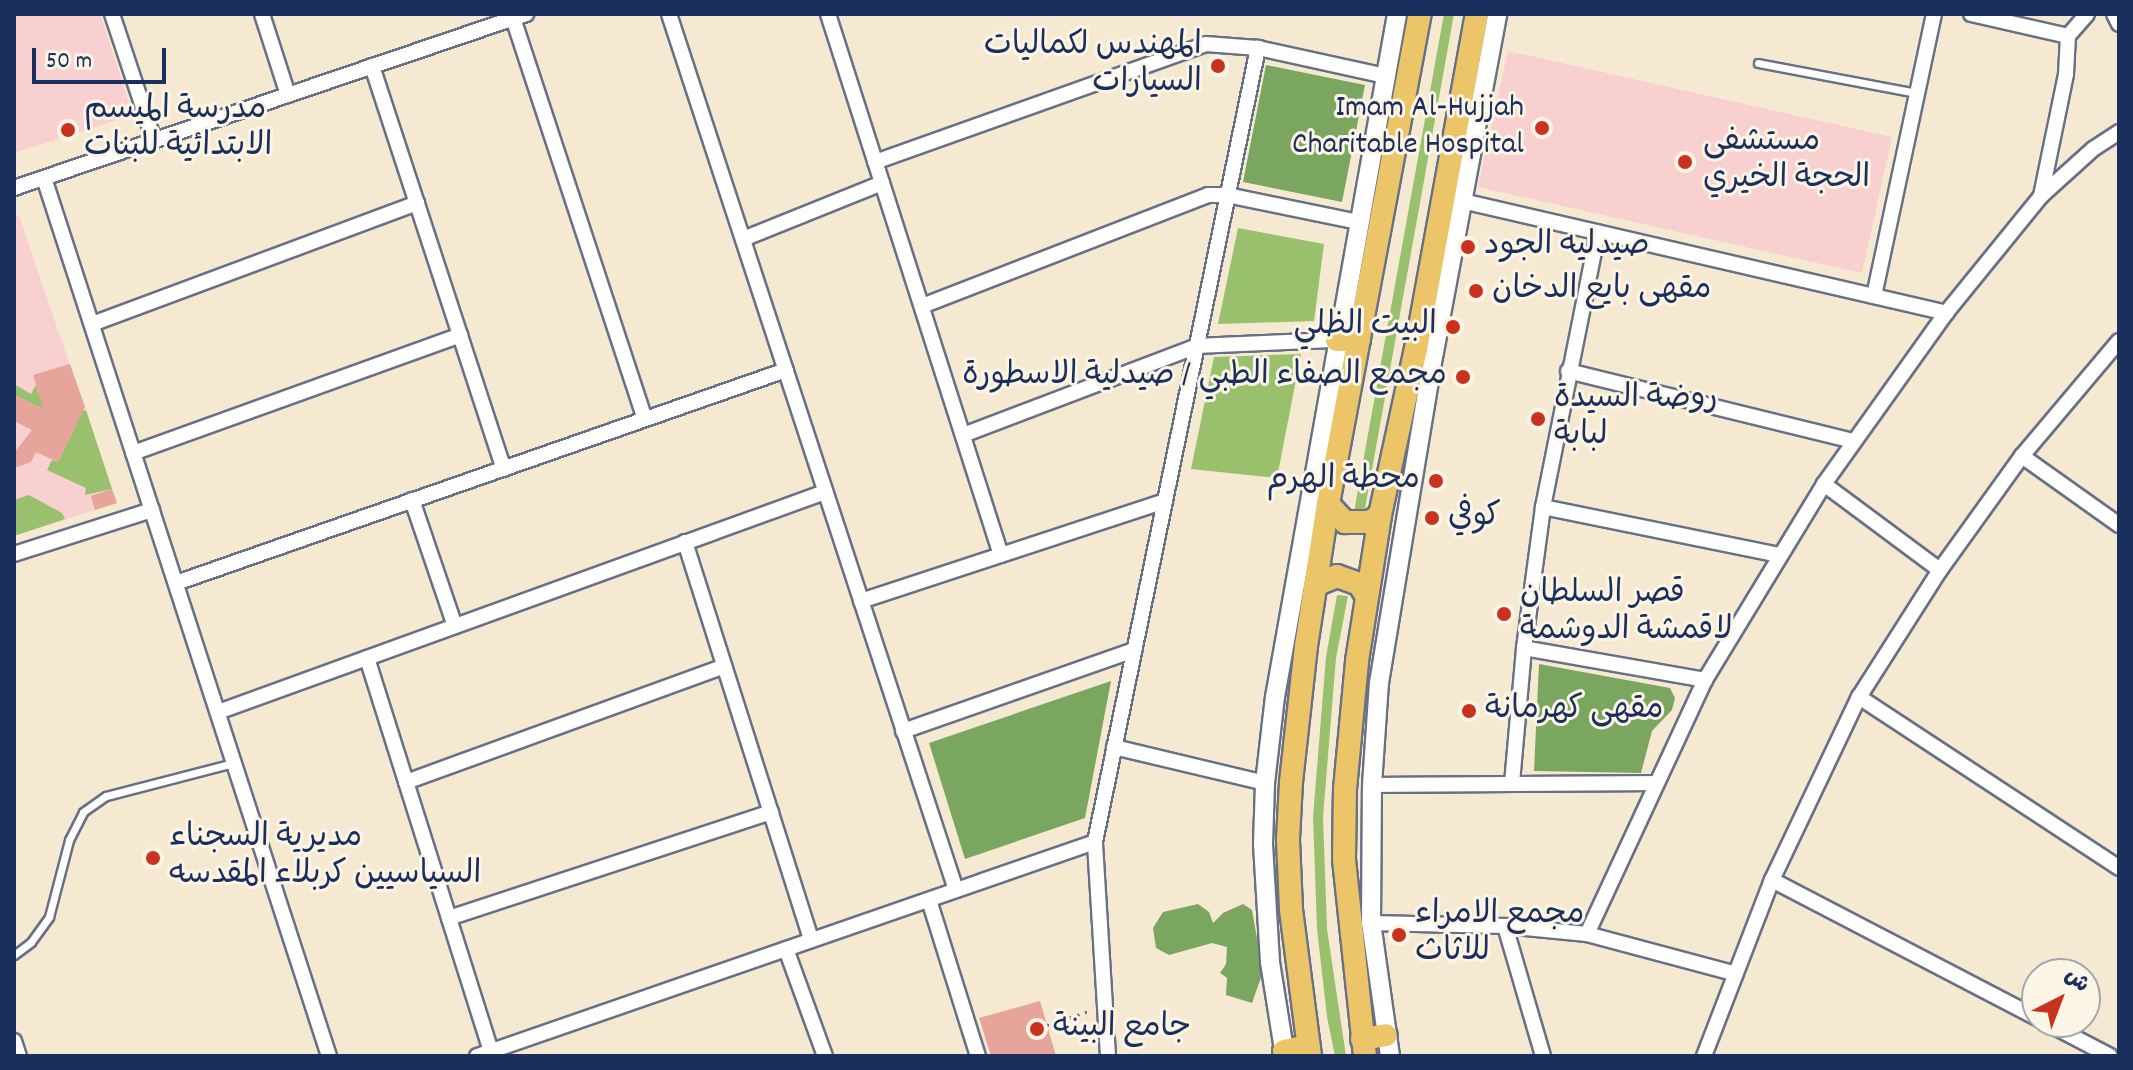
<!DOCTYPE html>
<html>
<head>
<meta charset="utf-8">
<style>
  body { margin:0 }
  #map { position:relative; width:2133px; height:1070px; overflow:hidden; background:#f6e9d1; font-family:Dekko,"Playpen Sans Arabic",sans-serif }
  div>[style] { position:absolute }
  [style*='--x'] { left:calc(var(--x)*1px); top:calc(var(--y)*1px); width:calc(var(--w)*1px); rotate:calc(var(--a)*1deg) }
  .built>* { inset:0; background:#f7d0cf }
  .green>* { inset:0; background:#99c06c }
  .forest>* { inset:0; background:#7aa660 }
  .building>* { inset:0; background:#e6a49b }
  .path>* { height:3px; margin-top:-1.5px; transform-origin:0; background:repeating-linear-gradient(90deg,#687086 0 2px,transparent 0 8px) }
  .roads { filter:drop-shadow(2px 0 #687086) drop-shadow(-2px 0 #687086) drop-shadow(0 2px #687086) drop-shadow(0 -2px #687086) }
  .service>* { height:7px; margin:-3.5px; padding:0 3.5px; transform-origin:3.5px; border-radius:3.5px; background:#fff }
  .minor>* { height:14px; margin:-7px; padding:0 7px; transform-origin:7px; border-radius:7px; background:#fff }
  .tertiary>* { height:18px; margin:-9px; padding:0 9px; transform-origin:9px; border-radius:9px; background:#fff }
  .primary>* { height:22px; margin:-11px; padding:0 11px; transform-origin:11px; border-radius:11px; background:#ecc569 }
  .dots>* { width:22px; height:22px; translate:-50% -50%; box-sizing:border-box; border:4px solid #fcf5e5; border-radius:50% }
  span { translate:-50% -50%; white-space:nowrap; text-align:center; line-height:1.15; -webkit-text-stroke:6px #fcf5e5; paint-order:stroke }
  .poi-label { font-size:32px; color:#1b2f5e }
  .right { translate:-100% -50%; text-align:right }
  .left { translate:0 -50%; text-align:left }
  .frame { position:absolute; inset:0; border:16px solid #1b2f5e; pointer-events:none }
  .north { position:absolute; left:2021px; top:958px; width:80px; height:80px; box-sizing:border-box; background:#fcf5e5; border:2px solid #a2a6af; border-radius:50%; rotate:42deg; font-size:22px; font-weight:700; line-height:32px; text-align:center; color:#1b2f5e }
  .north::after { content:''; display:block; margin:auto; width:28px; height:36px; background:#c8321e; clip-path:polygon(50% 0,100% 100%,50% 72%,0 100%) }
  .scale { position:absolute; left:32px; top:48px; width:134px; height:36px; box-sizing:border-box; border:4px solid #1b2f5e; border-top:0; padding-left:10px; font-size:24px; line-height:28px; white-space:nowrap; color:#1b2f5e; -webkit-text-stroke:6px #fcf5e5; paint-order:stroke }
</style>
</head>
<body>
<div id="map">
  <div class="built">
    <div style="clip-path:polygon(14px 14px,100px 14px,133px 115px,14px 153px)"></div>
    <div style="clip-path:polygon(1508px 51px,1892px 137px,1862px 273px,1478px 187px)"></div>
    <div style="clip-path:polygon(19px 216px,117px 503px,14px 536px,14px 218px)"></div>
  </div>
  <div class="green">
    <div style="clip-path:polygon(1444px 14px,1454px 14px,1362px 525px,1352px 523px)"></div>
    <div style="clip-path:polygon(1238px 228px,1324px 244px,1314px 321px,1218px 324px)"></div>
    <div style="clip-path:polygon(1301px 354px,1277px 478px,1191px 469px,1214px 357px)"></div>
    <div style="clip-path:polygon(14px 384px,31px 394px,36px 385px,38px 393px,45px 391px,68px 416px,86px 410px,112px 489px,85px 495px,86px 488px,47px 470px,52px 460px,58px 462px,76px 425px,14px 395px)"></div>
    <div style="clip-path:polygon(29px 495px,62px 513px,65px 519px,14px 536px,14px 500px)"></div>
    <div style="clip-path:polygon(1337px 595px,1348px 596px,1336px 658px,1323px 817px,1327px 929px,1346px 1056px,1335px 1056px,1327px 1017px,1317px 929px,1313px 817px,1326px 657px)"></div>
  </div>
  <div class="forest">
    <div style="clip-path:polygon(1266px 65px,1365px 85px,1342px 202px,1243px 182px)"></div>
    <div style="clip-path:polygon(1539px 664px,1670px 688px,1675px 698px,1672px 710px,1652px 731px,1641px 773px,1534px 771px)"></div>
    <div style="clip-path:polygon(1111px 681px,1085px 818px,965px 859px,929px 743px)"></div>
    <div style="clip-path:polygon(1198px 904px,1209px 912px,1213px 923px,1223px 913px,1243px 904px,1252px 910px,1263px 972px,1252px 1003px,1226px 995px,1227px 978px,1220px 973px,1226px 964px,1227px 947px,1212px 943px,1169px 955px,1156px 948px,1153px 928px,1163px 912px)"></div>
  </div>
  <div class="building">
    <div style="clip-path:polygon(70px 364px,85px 407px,58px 462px,36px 452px,31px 462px,14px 468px,14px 453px,32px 430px,14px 421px,14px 395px,43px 409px,33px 375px)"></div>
    <div style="clip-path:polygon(112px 489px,117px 503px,95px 510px,91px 496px)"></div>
    <div style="clip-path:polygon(1040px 1001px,1056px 1056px,991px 1056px,979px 1018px)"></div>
  </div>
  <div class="path">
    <div style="--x:1047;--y:1025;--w:44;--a:-18.4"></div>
  </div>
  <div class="roads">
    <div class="service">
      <div style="--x:1758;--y:63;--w:162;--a:10.7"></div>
      <div style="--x:14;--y:955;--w:21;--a:-37"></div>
      <div style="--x:31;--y:942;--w:31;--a:-54"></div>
      <div style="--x:49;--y:917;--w:80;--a:-75.4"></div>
      <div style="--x:69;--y:840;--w:31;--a:-63"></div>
      <div style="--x:83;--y:812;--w:28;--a:-35"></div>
      <div style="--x:106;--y:796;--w:132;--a:-14.5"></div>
    </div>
    <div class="minor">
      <div style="--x:112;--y:14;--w:133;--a:71.6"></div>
      <div style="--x:262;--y:14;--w:85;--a:72.2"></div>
      <div style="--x:669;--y:14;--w:922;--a:71.86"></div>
      <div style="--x:828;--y:14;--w:568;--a:72.27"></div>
      <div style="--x:1971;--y:14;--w:99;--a:12.8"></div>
      <div style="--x:2114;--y:14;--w:11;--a:63"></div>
      <div style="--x:513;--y:18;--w:422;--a:71.8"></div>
      <div style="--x:372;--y:66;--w:424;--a:71.9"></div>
      <div style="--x:875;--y:162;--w:351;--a:-19.6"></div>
      <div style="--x:1206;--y:44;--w:52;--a:4.4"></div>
      <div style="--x:1258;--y:48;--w:130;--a:12.4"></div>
      <div style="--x:44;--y:178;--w:923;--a:72.02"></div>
      <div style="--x:14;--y:188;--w:541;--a:-18.77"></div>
      <div style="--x:2041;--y:196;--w:125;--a:-78.4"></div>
      <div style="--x:2066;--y:74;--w:38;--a:-87"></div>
      <div style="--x:2068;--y:36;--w:29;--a:-49"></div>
      <div style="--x:1462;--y:201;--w:497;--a:13"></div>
      <div style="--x:743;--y:239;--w:150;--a:-21.9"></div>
      <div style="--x:1874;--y:296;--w:288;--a:-78"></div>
      <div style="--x:922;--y:306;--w:307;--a:-21.2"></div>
      <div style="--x:1208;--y:195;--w:19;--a:0"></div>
      <div style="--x:1227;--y:195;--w:134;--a:11.6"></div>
      <div style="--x:92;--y:324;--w:347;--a:-20.4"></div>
      <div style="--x:1568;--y:371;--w:294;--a:13.8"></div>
      <div style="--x:963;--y:435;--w:250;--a:-20.8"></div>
      <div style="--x:1197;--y:346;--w:140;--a:-2.5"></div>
      <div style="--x:133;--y:453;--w:348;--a:-19.8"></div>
      <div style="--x:2022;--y:456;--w:119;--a:35.4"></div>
      <div style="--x:1824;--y:484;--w:144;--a:36.6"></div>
      <div style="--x:412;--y:500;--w:133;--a:71.2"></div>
      <div style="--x:1543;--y:507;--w:241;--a:11.5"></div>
      <div style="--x:685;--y:542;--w:417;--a:72.4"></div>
      <div style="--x:14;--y:554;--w:145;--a:-17.7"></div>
      <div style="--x:176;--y:583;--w:646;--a:-19.25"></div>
      <div style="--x:861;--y:601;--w:320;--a:-18.2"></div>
      <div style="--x:1524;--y:648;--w:184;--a:10"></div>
      <div style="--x:367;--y:658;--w:412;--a:72.5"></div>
      <div style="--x:1859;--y:697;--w:311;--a:33.3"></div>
      <div style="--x:218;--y:712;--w:646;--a:-19.92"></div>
      <div style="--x:903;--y:731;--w:245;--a:-19.3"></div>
      <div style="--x:1114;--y:747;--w:155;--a:13.4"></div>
      <div style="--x:406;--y:782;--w:338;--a:-20"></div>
      <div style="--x:1512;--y:783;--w:136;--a:-84.9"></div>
      <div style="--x:1524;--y:648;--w:142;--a:-82.3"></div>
      <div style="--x:1543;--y:507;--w:280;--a:-78.7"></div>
      <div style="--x:1372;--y:785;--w:284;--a:-0.4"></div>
      <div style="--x:1772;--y:880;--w:299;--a:27.5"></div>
      <div style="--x:929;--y:900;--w:164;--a:72.6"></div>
      <div style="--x:449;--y:918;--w:339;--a:-18.2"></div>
      <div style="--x:1371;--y:923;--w:134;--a:1.3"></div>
      <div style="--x:1505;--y:926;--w:82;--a:5.6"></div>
      <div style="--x:1587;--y:934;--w:154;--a:15"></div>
      <div style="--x:1505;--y:926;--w:135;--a:73.7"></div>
      <div style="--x:1587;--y:934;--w:280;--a:-65.1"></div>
      <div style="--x:1705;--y:680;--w:229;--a:-58.7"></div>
      <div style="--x:1824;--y:484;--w:210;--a:-54.5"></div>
      <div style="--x:1946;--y:313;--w:151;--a:-50.9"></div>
      <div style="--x:2041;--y:196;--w:70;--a:-42.1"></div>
      <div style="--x:2093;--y:149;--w:31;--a:-33"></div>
      <div style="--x:786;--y:949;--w:114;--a:70"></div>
      <div style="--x:2045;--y:1022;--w:73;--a:27.6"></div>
      <div style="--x:14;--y:1041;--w:16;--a:72"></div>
      <div style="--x:477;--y:1056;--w:654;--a:-19.1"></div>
      <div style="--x:1108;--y:1056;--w:214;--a:-93.5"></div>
      <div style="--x:1095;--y:842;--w:811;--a:-78.4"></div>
      <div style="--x:1704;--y:1056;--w:189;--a:-68.9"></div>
      <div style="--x:1772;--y:880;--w:203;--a:-64.6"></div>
      <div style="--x:1859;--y:697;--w:151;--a:-57.5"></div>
      <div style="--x:1940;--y:570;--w:140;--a:-54.3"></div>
      <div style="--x:2022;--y:456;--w:150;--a:-49.9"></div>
    </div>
    <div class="tertiary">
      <div style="--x:1285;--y:1056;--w:95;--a:-99.1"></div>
      <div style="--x:1270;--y:962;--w:118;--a:-93.4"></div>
      <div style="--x:1263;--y:844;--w:61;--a:-88.1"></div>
      <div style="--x:1265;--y:783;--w:87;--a:-83.4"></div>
      <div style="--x:1275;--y:697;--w:694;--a:-79.87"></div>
      <div style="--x:1390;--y:1056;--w:134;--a:-98.1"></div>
      <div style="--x:1371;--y:923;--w:138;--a:-89.6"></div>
      <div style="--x:1372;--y:785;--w:102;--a:-86.1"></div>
      <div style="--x:1379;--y:683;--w:336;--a:-80.6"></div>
      <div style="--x:1434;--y:352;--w:344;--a:-79.4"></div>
    </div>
    <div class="primary">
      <div style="--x:1337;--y:340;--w:22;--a:0"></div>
      <div style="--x:1328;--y:504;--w:25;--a:47"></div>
      <div style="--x:1345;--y:522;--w:25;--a:0"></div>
      <div style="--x:1370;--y:522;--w:12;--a:-35"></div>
      <div style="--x:1315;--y:585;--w:24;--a:-22"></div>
      <div style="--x:1337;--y:576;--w:23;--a:20"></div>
      <div style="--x:1359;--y:584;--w:13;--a:58"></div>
      <div style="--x:1362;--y:1039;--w:24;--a:-9"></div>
      <div style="--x:1284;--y:1051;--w:25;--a:-12"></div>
      <div style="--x:1310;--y:1056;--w:148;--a:-97.4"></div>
      <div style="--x:1291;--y:909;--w:70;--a:-92.5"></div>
      <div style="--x:1288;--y:839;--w:57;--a:-87"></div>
      <div style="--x:1291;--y:782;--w:137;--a:-83.7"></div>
      <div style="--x:1306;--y:646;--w:144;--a:-81.2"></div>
      <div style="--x:1328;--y:504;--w:499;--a:-79.4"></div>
      <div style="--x:1365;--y:1056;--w:198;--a:-96.1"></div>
      <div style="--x:1344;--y:859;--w:70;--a:-89.2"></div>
      <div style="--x:1345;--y:789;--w:129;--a:-84.6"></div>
      <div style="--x:1357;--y:661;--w:148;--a:-81"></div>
      <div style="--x:1380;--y:515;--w:170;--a:-77.8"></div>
      <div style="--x:1416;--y:349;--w:341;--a:-79.7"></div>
    </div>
  </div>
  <div class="dots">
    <div style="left:1218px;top:66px;background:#c8321e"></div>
    <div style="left:1542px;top:128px;background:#c8321e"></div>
    <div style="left:68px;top:130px;background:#c8321e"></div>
    <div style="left:1685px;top:162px;background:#c8321e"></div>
    <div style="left:1468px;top:247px;background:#c8321e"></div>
    <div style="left:1476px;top:291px;background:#c8321e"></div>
    <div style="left:1453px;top:327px;background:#c8321e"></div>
    <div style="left:1463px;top:377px;background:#c8321e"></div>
    <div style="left:1538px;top:419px;background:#c8321e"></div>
    <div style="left:1436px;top:481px;background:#c8321e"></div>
    <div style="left:1432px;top:518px;background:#c8321e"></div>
    <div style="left:1504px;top:614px;background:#c8321e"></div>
    <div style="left:1469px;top:711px;background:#c8321e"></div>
    <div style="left:153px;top:858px;background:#c8321e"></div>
    <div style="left:1399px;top:935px;background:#c8321e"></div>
    <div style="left:1037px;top:1029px;background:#c8321e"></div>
  </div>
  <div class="poi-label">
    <span class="right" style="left:1202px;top:66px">المهندس لكماليات<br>السيارات</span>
    <span class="right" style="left:1524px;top:128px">Imam Al-Hujjah<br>Charitable Hospital</span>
    <span class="left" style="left:84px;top:130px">مدرسة الميسم<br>الابتدائية للبنات</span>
    <span class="left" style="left:1703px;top:162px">مستشفى<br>الحجة الخيري</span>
    <span class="left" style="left:1484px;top:247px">صيدليه الجود</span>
    <span class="left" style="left:1492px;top:291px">مقهى بايع الدخان</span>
    <span class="right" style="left:1437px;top:327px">البيت الظلي</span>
    <span class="right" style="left:1447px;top:377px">مجمع الصفاء الطبي / صيدلية الاسطورة</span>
    <span class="left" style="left:1554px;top:419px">روضة السيدة<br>لبابة</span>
    <span class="right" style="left:1420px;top:481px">محطة الهرم</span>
    <span class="left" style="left:1448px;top:518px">كوفي</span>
    <span class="left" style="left:1520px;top:614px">قصر السلطان<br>لاقمشة الدوشمة</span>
    <span class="left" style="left:1485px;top:711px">مقهى كهرمانة</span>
    <span class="left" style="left:169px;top:858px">مديرية السجناء<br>السياسيين كربلاء المقدسه</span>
    <span class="left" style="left:1415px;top:935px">مجمع الامراء<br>للاثاث</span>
    <span class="left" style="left:1053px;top:1029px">جامع البينة</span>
  </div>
  <div class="frame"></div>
  <div class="north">ش</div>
  <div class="scale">50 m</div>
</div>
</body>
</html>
